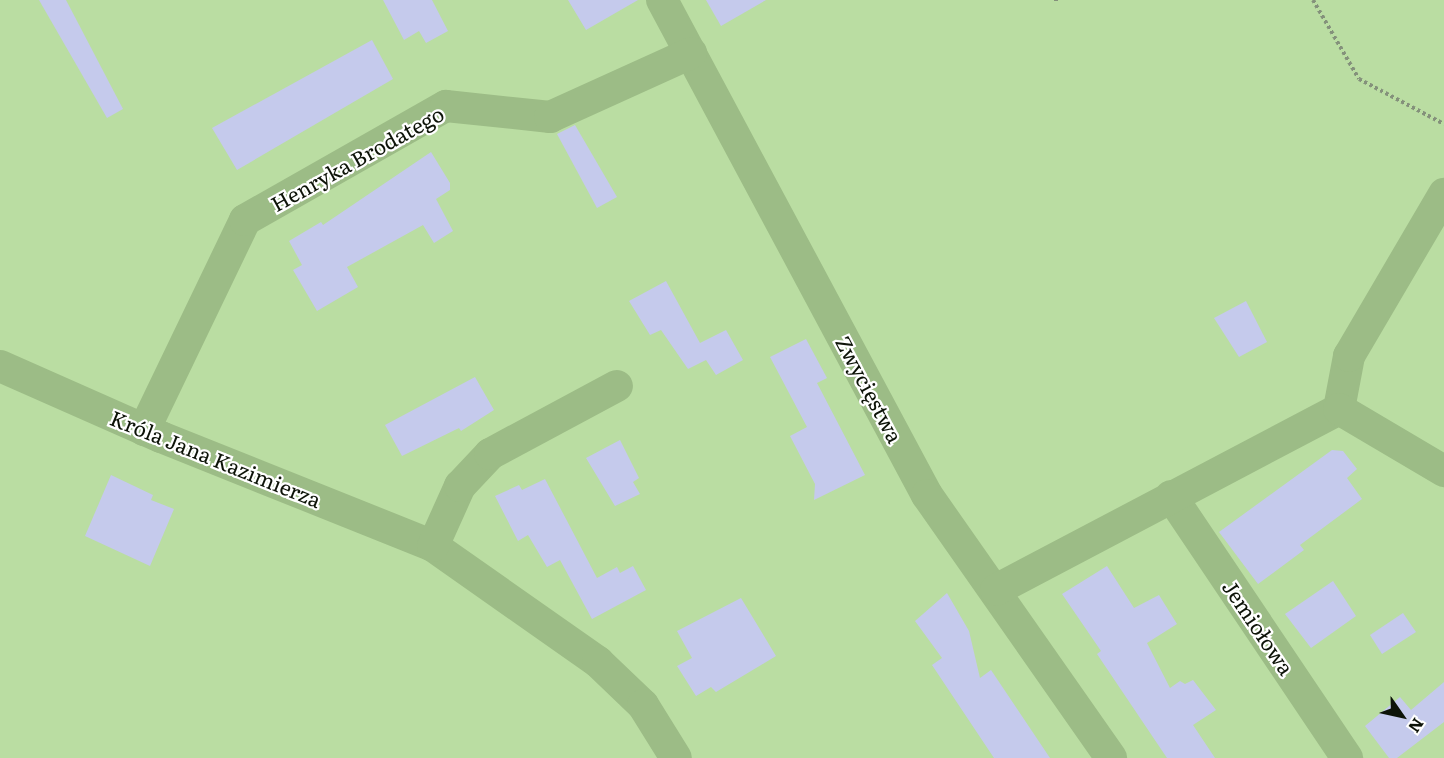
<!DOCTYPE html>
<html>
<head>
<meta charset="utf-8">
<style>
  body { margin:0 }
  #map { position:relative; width:1444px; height:758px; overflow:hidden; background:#e7fada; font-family:Literata,serif }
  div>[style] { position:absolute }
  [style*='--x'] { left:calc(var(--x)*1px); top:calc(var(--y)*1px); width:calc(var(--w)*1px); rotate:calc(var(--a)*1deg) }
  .green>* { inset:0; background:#badda2 }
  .building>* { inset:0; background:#c5caec }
  .path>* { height:4px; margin-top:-2px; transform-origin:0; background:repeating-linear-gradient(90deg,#84917b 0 3px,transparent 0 6px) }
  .minor>* { height:32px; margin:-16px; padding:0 16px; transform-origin:16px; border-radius:16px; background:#9cbc86 }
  span { translate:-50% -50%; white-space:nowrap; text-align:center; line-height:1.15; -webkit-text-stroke:4.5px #fff; paint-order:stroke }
  .street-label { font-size:21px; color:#0d1308 }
  .north { position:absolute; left:1372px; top:686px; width:60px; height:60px; -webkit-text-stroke:4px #fff; paint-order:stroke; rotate:124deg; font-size:16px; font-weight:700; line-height:24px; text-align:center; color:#0d1308 }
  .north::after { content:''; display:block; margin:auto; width:21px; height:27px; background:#0d1308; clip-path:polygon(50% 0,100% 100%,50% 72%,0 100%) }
</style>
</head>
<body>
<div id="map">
  <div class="green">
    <div style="clip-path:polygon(0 0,1444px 0,1444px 758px,0 758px)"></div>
  </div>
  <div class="building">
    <div style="clip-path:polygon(39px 0,66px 0,123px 109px,107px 118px)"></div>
    <div style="clip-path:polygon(383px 0,432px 0,448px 31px,426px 43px,419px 31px,404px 40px)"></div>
    <div style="clip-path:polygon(568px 0,638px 0,586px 30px)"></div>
    <div style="clip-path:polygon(706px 0,766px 0,721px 26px)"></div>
    <div style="clip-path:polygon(372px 40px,393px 79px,237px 170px,212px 128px)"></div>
    <div style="clip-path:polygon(575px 125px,617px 197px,597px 208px,557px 134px)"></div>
    <div style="clip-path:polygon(431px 152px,450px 183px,450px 190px,436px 199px,453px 231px,434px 243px,423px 225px,347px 267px,358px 287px,317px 311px,293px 270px,302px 265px,289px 241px,321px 222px,323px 225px)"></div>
    <div style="clip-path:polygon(666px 281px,700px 343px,726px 330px,743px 360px,716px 375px,706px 360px,688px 369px,661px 330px,650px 335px,629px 301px)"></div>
    <div style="clip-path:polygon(1246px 301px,1267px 342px,1239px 357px,1214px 318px)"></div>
    <div style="clip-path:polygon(806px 339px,827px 378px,817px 383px,865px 475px,814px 500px,815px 484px,790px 436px,807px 427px,770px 357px)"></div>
    <div style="clip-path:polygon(475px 377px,494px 410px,461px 431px,459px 428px,402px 456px,385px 425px)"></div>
    <div style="clip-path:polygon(620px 440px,639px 478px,633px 482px,640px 494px,615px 506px,586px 458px)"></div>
    <div style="clip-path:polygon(1332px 450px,1343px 451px,1357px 469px,1347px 478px,1362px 499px,1300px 545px,1304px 550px,1258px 584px,1219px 532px)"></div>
    <div style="clip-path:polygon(111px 475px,153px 495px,151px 500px,174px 509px,150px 566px,85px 536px)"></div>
    <div style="clip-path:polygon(545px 479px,597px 578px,617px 567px,620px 573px,633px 566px,646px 590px,592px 619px,560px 560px,547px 567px,528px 535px,518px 541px,495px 496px,519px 485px,522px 490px)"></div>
    <div style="clip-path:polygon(1107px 566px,1134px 608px,1159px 595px,1177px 624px,1147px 643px,1170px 688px,1180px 681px,1185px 684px,1193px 680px,1216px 710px,1193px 725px,1215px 758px,1167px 758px,1097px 654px,1101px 651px,1062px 594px)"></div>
    <div style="clip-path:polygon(1333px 581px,1356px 616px,1311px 648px,1285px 614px)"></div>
    <div style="clip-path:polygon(947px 593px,969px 631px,980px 678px,991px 670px,1050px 758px,994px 758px,932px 665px,942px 658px,915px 621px)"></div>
    <div style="clip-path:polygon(741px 598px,776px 656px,716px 692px,711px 687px,696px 696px,677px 666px,692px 658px,677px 631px)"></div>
    <div style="clip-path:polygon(1403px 613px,1416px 632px,1382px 654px,1370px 635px)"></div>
    <div style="clip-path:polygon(1444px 682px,1444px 722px,1397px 758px,1389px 758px,1365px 726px,1400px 697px,1411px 710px)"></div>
  </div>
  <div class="path">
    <div style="--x:1056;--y:0;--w:1;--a:90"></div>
    <div style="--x:1313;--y:0;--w:91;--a:59.8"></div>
    <div style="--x:1359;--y:79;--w:96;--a:27.9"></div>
  </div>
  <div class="minor">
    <div style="--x:662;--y:0;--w:561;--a:61.84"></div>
    <div style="--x:927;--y:495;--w:321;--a:55"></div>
    <div style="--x:0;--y:366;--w:176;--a:23.8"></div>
    <div style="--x:161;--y:437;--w:293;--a:21.8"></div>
    <div style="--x:433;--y:546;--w:202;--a:35.1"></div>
    <div style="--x:598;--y:662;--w:62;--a:43.7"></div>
    <div style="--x:643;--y:705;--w:62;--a:58.1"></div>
    <div style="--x:1339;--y:409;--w:54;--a:-79.3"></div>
    <div style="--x:1349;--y:356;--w:188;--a:-59.6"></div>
    <div style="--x:144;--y:430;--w:233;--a:-64.3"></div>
    <div style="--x:245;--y:220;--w:231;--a:-29.6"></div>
    <div style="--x:446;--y:106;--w:105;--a:6"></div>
    <div style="--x:550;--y:117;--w:155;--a:-24.4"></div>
    <div style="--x:1171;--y:496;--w:316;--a:56.1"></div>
    <div style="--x:433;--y:546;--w:66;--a:-65.8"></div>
    <div style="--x:460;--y:486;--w:44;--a:-46.8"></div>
    <div style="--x:490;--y:454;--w:144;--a:-28.2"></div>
    <div style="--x:996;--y:590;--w:388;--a:-27.8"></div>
    <div style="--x:1339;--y:409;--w:122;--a:30.6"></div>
  </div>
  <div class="street-label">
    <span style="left:357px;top:158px;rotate:-29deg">Henryka Brodatego</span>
    <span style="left:870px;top:389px;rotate:62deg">Zwycięstwa</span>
    <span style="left:216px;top:458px;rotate:22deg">Króla Jana Kazimierza</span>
    <span style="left:1259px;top:627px;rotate:56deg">Jemiołowa</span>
  </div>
  <div class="north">N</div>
</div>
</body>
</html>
